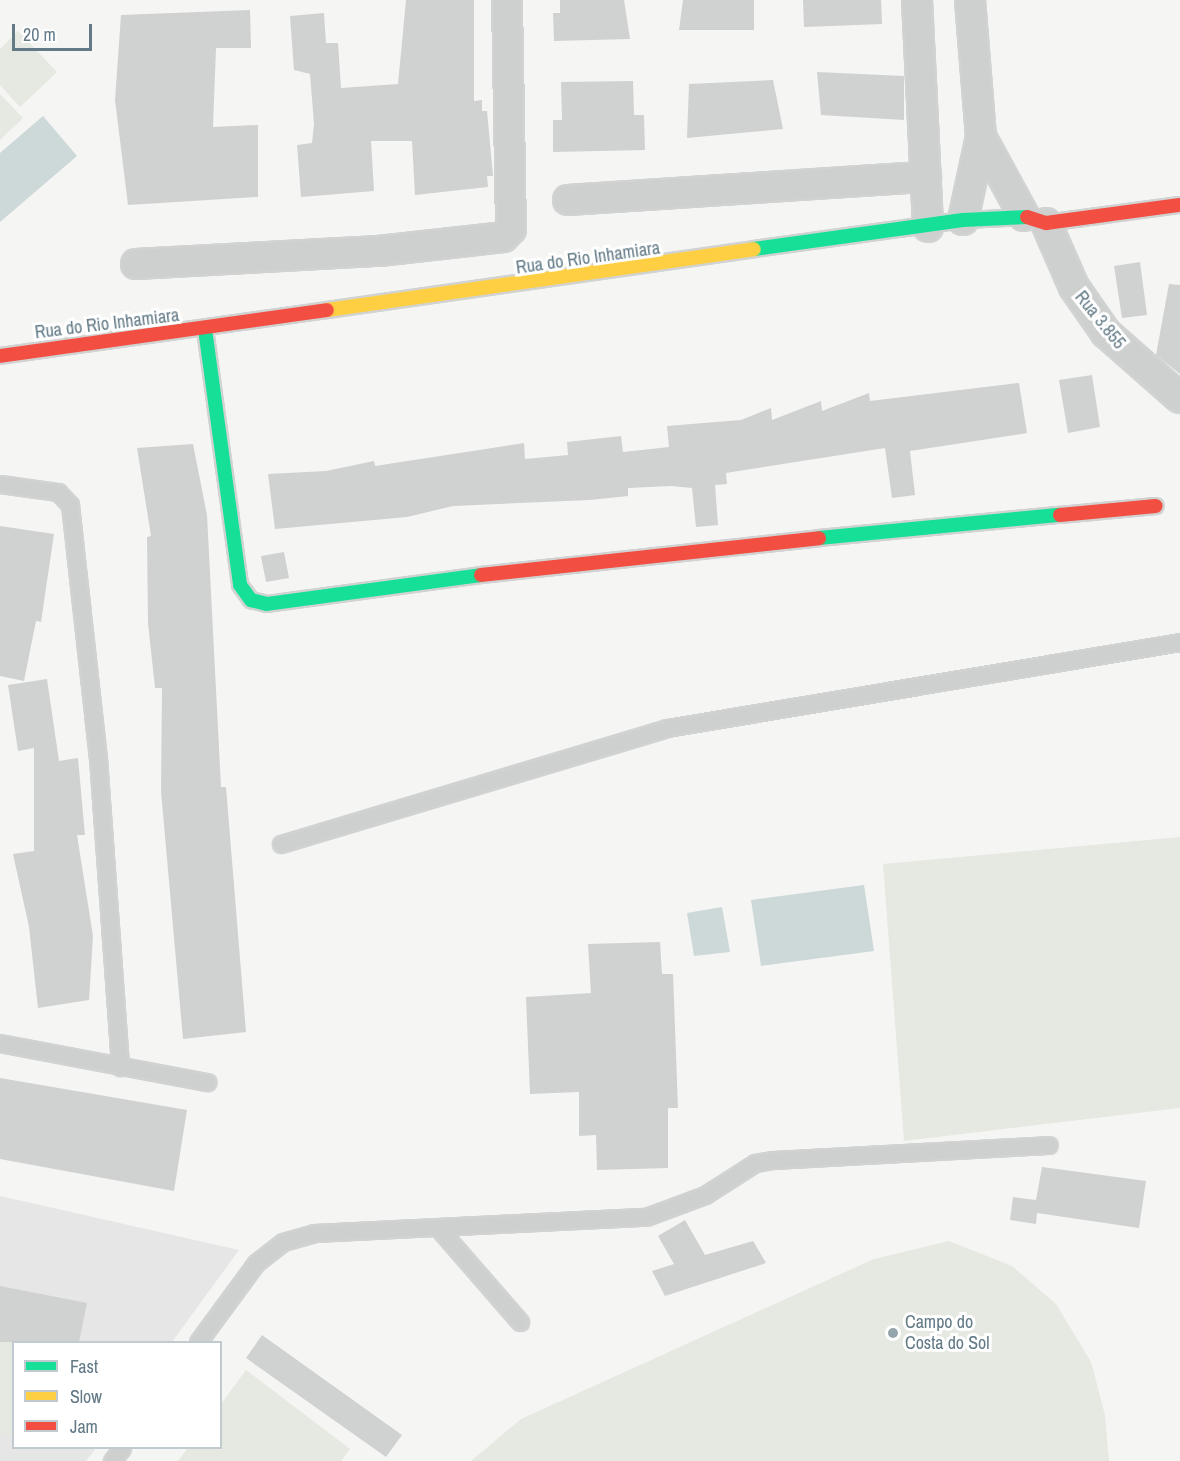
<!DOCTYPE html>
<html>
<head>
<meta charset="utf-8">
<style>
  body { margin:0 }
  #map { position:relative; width:1180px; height:1461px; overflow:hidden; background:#f5f5f3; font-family:"Archivo Narrow",sans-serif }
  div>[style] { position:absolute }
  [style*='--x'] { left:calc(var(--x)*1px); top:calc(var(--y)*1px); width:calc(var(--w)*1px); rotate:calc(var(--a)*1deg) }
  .built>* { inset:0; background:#e5e6e5 }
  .green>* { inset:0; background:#e5e9e1 }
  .water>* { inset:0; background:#cdd8d9 }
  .building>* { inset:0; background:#d0d1d1 }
  .roads { filter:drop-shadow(2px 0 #d1d3d3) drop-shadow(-2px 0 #d1d3d3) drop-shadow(0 2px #d1d3d3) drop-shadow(0 -2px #d1d3d3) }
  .lane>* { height:15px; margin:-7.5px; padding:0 7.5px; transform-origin:7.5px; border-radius:7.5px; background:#ced0d0 }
  .street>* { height:28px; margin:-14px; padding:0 14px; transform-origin:14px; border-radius:14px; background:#ced0d0 }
  .fast>* { height:14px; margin:-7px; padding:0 7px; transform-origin:7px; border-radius:7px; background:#16e098 }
  .slow>* { height:14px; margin:-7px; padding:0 7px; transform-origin:7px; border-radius:7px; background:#ffcf43 }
  .jam>* { height:14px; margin:-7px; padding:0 7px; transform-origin:7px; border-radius:7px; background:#f24e42 }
  .dots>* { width:16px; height:16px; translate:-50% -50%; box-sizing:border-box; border:3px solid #fff; border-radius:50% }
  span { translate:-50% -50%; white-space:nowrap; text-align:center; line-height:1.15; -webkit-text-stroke:6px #fff; paint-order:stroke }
  .street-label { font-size:18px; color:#627a86 }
  .poi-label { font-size:18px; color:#627a86 }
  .left { translate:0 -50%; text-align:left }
  .legend { position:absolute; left:12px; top:1341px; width:210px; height:108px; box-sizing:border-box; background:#fff; border:2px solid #c0cacf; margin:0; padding:8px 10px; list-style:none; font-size:18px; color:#627a86 }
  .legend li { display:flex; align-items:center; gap:12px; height:30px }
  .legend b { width:30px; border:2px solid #c0cacf }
  .scale { position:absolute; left:12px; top:24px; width:80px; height:27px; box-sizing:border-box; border:3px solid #627a86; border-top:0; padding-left:8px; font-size:18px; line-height:21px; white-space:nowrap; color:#627a86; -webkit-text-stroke:4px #fff; paint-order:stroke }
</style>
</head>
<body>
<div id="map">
  <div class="built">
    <div style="clip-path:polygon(0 1196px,239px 1250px,172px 1342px,14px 1342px,14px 1448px,96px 1448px,86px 1461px,0 1461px)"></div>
  </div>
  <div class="green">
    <div style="clip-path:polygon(18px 31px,57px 72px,20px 107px,0 85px,0 49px)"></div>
    <div style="clip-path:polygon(0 94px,23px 118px,0 140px)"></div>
    <div style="clip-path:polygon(1180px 837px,1180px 1108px,904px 1141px,883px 864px)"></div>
    <div style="clip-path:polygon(949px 1241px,1012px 1266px,1056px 1304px,1091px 1362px,1105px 1415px,1109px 1461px,471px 1461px,521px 1419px,874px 1259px)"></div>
    <div style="clip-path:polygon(0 1311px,63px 1324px,59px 1342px,14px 1342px,13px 1437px,0 1434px)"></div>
    <div style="clip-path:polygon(246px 1370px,350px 1449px,341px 1461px,178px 1461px,188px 1448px,220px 1448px,221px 1404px)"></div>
  </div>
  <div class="water">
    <div style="clip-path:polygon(43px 116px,77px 156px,0 222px,0 153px)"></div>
    <div style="clip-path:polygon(864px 885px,874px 951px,761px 966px,751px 900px)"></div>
    <div style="clip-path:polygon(722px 907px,730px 952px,694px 956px,687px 913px)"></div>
  </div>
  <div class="building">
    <div style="clip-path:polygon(406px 0,474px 0,474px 101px,482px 100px,482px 111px,487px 111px,493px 176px,487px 176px,488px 187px,415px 195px,412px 141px,371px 141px,374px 191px,301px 197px,297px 145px,312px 143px,314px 124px,310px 74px,294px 70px,290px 16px,324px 13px,326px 43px,338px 43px,341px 88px,398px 84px)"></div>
    <div style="clip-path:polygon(560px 0,624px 0,630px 39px,554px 41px,553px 13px,560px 13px)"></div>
    <div style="clip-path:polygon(683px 0,754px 0,754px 30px,679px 30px)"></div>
    <div style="clip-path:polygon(803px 0,881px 0,882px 24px,804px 27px)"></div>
    <div style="clip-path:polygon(250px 10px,251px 48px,216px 48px,213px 127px,258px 125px,258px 197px,128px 205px,115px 100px,121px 15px)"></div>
    <div style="clip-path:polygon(817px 72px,904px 76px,904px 120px,821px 115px)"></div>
    <div style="clip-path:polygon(773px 80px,783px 129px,687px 138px,689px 84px)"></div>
    <div style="clip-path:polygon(633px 81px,634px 115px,644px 115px,645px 150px,553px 152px,553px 120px,562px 120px,561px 82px)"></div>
    <div style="clip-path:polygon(1140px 262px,1147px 315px,1122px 318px,1114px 266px)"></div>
    <div style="clip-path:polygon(1169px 284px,1180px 285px,1180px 374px,1156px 355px)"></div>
    <div style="clip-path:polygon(1092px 375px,1100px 427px,1068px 433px,1059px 380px)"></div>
    <div style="clip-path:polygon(1019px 383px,1027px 433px,910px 451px,915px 495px,892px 498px,885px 448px,726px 473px,727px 484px,715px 485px,718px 525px,696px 527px,692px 488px,671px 486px,628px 488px,628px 496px,590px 500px,453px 506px,407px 517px,275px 529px,268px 474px,326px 471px,374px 461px,375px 466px,524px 443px,525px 459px,568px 455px,567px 442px,621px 436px,623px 452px,669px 447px,667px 426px,741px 420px,771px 408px,772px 420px,821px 401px,822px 411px,869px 393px,870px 401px)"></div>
    <div style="clip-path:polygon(193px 444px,207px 515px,221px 787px,226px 787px,246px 1032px,183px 1039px,161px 791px,162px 688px,155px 688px,148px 623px,147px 537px,151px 536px,137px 448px)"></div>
    <div style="clip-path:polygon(0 526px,54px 534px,41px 622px,36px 621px,24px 681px,0 676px)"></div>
    <div style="clip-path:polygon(284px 552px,289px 578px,266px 582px,261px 556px)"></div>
    <div style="clip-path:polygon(47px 679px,59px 761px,78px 758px,85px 835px,77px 835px,93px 936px,89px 1000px,38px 1008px,29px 927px,13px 854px,34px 851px,34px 748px,18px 751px,8px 685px)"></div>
    <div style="clip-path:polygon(660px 942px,662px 974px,673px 974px,678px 1108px,668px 1108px,668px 1168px,597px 1170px,596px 1135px,579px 1136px,579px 1092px,530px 1094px,526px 997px,591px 993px,588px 944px)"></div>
    <div style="clip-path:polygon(0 1078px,187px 1110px,174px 1191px,0 1159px)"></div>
    <div style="clip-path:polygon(1042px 1167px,1146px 1181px,1139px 1228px,1037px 1213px,1036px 1224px,1010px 1220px,1013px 1197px,1036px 1200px)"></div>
    <div style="clip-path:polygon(685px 1220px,705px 1255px,753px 1241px,766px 1263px,665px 1296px,652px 1271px,674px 1264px,658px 1236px)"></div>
    <div style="clip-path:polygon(0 1286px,87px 1303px,79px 1342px,0 1342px)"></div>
    <div style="clip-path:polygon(262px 1335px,402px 1435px,386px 1457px,246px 1358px)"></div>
  </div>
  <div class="roads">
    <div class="lane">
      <div style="--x:0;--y:484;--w:59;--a:7.9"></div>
      <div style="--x:58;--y:492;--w:18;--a:47"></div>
      <div style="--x:70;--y:505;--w:255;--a:83.7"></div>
      <div style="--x:98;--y:758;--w:310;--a:85.9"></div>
      <div style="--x:281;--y:844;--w:403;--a:-16.7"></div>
      <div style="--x:667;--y:728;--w:520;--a:-9.52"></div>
      <div style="--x:0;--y:1043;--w:211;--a:10.7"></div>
      <div style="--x:440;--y:1230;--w:122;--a:49"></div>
      <div style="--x:198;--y:1342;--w:98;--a:-53.7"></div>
      <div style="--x:256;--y:1263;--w:34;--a:-38"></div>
      <div style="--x:283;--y:1242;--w:32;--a:-16"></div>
      <div style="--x:314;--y:1233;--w:332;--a:-2.8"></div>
      <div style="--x:646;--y:1217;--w:63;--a:-20.4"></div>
      <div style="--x:705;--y:1195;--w:59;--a:-32.6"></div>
      <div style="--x:755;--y:1163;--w:17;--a:-10"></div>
      <div style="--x:772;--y:1160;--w:277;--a:-3.1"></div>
      <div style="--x:112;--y:1461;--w:16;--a:-52"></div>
    </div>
    <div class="street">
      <div style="--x:917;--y:0;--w:227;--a:87.2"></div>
      <div style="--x:981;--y:137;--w:90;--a:61.4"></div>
      <div style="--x:568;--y:200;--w:359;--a:-3.7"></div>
      <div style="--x:963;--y:220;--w:85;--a:-77.8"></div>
      <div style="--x:981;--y:137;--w:137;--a:-94.6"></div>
      <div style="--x:1046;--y:223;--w:70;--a:66.4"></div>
      <div style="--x:1074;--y:287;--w:56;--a:55.2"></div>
      <div style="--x:1106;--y:333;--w:98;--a:41.3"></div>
      <div style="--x:136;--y:264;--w:243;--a:-3.1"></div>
      <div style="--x:379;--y:251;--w:125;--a:-6.4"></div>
      <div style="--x:503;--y:237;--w:11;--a:-45"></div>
      <div style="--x:511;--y:229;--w:229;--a:-91"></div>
    </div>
    <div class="fast">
      <div style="--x:754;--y:249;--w:211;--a:-7.9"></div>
      <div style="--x:963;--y:220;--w:64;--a:-2.7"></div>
      <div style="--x:205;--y:329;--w:258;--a:82.2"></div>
      <div style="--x:240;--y:585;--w:19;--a:54"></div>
      <div style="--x:251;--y:600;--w:16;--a:14"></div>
      <div style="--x:267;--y:604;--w:216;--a:-7.7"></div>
      <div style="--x:819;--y:538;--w:242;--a:-5.5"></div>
    </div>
    <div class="slow">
      <div style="--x:327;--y:310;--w:431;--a:-8.1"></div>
    </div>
    <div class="jam">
      <div style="--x:1027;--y:217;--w:20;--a:18"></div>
      <div style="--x:1046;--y:223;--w:135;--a:-7.7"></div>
      <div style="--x:0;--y:356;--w:330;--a:-8"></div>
      <div style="--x:1060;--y:515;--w:96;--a:-5.4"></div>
      <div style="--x:481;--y:575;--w:340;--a:-6.2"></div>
    </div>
  </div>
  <div class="dots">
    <div style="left:893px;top:1333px;background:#95a5ac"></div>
  </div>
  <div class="street-label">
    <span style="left:588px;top:258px;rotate:-8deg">Rua do Rio Inhamiara</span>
    <span style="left:1100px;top:320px;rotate:51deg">Rua 3.855</span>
    <span style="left:107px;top:324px;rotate:-7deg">Rua do Rio Inhamiara</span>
  </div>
  <div class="poi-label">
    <span class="left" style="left:905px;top:1333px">Campo do<br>Costa do Sol</span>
  </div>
  <ul class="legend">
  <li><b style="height:8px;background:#16e098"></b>Fast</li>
  <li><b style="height:8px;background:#ffcf43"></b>Slow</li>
  <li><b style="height:8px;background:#f24e42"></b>Jam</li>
  </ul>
  <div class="scale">20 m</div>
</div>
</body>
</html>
